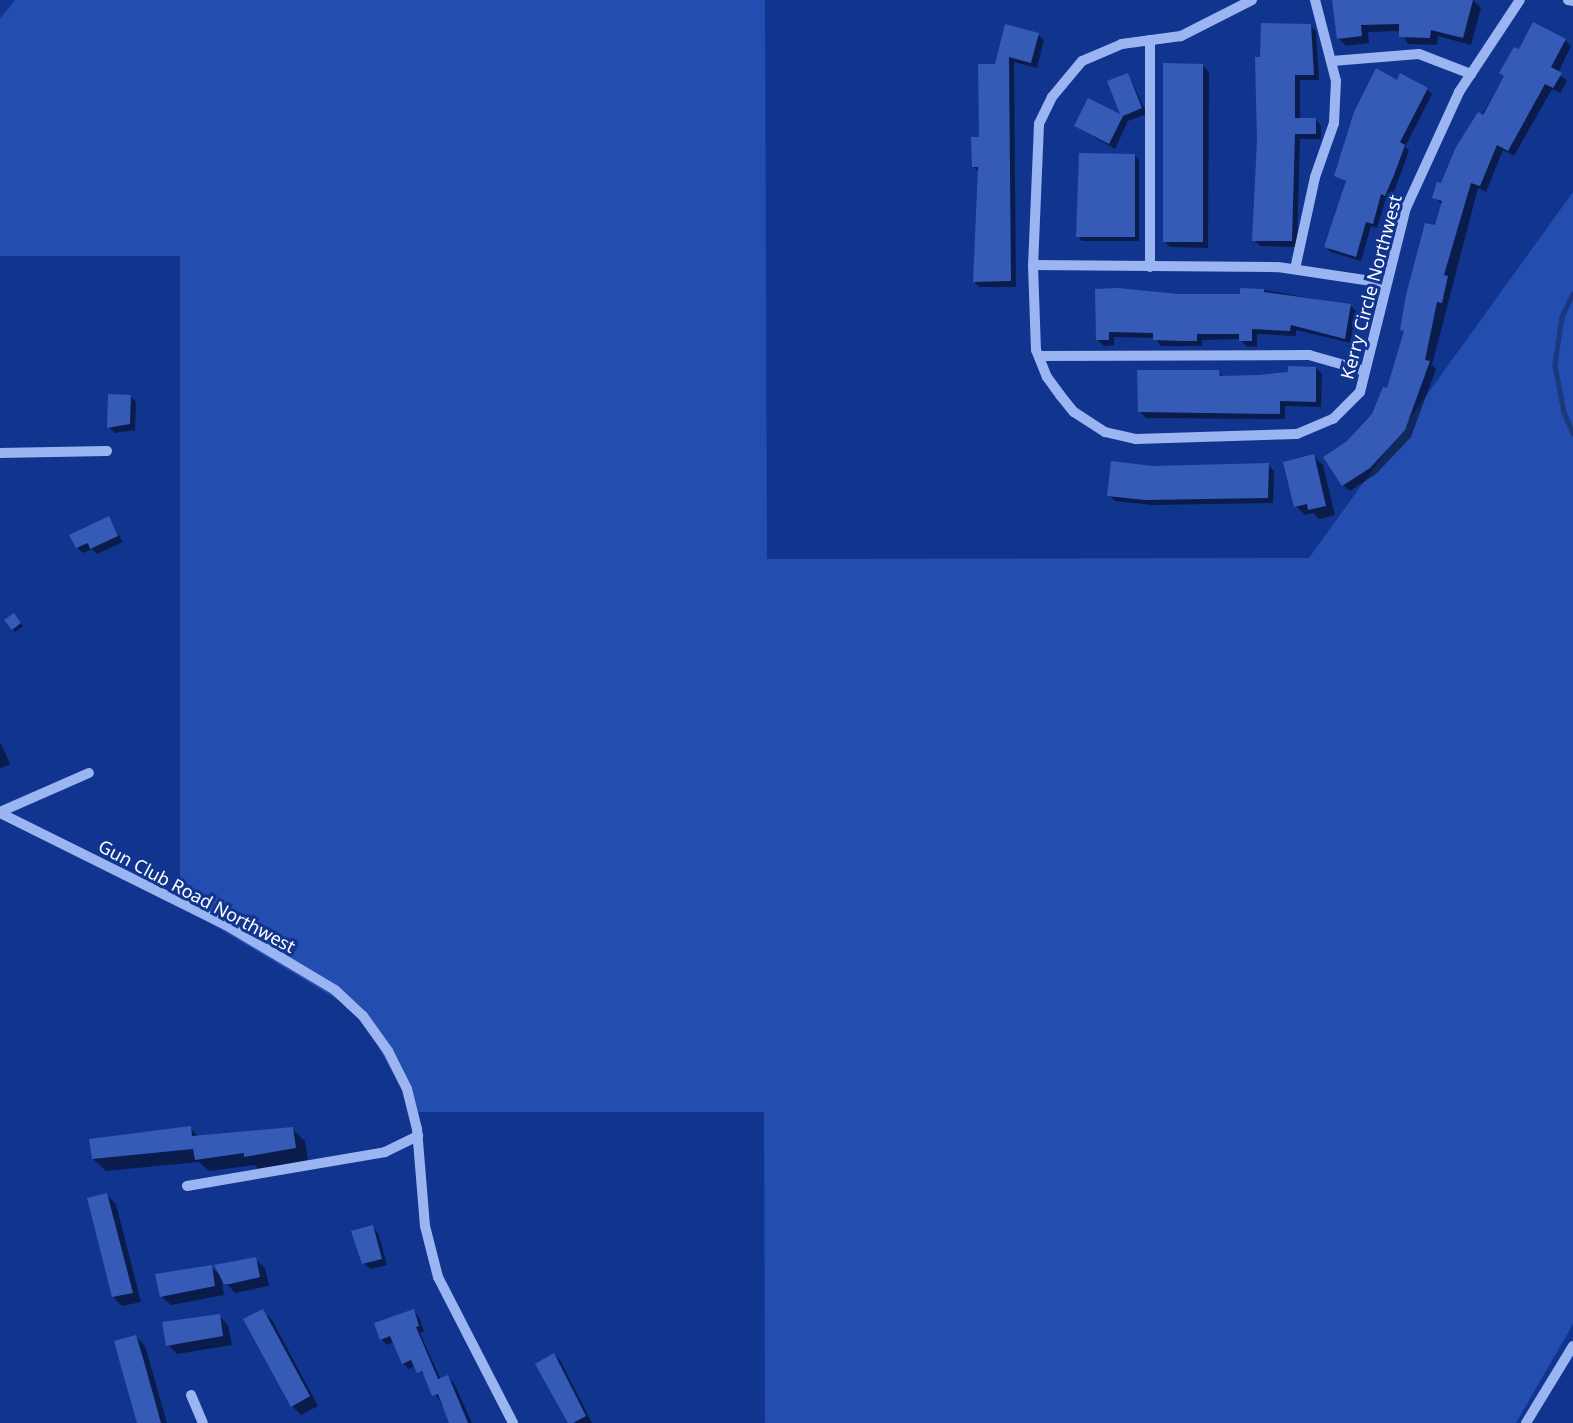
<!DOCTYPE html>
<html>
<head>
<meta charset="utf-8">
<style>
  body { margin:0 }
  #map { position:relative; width:1573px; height:1423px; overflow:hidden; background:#11358f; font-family:"Noto Sans",sans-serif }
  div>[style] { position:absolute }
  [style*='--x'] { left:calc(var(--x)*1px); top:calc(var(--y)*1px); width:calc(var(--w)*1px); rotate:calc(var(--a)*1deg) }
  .green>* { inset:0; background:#234daf }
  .shadow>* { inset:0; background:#0007 }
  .stream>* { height:4.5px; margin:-2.25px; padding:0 2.25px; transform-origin:2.25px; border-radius:2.25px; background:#1d387c }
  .building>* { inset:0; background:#355bb7 }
  .minor>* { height:10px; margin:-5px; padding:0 5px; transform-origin:5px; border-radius:5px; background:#9bb5f2 }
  span { translate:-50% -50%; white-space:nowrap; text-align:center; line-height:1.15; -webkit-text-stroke:6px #11358f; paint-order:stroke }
  .street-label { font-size:18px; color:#fff }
</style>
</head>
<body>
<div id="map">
  <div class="green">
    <div style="clip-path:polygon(15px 0,765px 0,767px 559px,1309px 558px,1573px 192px,1573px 1324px,1516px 1423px,765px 1423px,764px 1112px,414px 1112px,360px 1013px,180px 905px,180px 256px,0 256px,0 19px)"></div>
  </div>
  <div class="shadow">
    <div style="clip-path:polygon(1333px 0,1473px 0,1481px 8px,1471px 45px,1438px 36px,1437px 45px,1408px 44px,1400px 31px,1368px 32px,1369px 43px,1346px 46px,1338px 38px)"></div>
    <div style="clip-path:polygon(1310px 25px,1316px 31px,1319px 80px,1300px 80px,1300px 120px,1316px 120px,1321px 126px,1321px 139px,1300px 139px,1297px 247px,1260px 246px,1254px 240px,1262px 59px)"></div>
    <div style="clip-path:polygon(1038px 35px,1044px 40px,1037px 68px,1014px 62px,1016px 287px,980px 287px,974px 282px,974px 250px,979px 250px,980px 173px,974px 167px,996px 66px)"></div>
    <div style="clip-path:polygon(1565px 40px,1571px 46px,1558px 73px,1567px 81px,1560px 93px,1552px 89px,1514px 156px,1503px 150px,1486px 192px,1478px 188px,1432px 365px,1436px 369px,1411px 437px,1376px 474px,1350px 491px,1343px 485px,1348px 442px,1373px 415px,1388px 390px,1405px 332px,1401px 329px,1443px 205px,1434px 197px,1519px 51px)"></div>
    <div style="clip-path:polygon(1203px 66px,1209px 72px,1208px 248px,1170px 247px,1164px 241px)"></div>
    <div style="clip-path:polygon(1128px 74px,1147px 114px,1128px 121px,1115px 149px,1075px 126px,1089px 100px,1123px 118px,1109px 81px)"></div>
    <div style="clip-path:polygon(1397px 82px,1427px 89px,1432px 94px,1405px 147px,1409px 151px,1391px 200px,1386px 198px,1377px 228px,1371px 226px,1361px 261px,1331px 252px,1326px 247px,1347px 183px,1335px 175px)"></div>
    <div style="clip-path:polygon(1135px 156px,1139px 160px,1139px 241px,1082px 241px,1078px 236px)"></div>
    <div style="clip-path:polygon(1097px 290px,1178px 295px,1242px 295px,1264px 290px,1350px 305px,1356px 311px,1350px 343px,1296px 330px,1296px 336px,1257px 334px,1257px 347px,1246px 346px,1240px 339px,1202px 340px,1202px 346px,1161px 346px,1155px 338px,1114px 337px,1114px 345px,1104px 346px,1098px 340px)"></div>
    <div style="clip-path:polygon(1316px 368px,1322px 374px,1321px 407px,1285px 406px,1285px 419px,1146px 418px,1140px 412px,1219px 372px,1224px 377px,1259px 377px)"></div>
    <div style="clip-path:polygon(130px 396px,136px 402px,135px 430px,115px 433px,109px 427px)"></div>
    <div style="clip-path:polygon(1313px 456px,1323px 465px,1335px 515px,1319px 519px,1313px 513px,1305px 515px,1296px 506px)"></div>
    <div style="clip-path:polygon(1268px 465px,1274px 471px,1273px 503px,1152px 505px,1115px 501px,1109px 495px)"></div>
    <div style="clip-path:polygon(108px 518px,123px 542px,97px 554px,92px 549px,83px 553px,77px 548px)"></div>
    <div style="clip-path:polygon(16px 617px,23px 626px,15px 632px,6px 621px)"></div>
    <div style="clip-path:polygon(0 742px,10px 764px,0 769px)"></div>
    <div style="clip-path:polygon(190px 1128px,199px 1137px,292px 1129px,305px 1141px,308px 1160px,258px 1169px,255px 1165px,209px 1171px,199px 1162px,106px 1171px,93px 1159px)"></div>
    <div style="clip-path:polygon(107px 1195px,116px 1204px,141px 1302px,122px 1306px,113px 1297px)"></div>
    <div style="clip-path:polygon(373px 1227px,378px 1233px,387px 1265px,370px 1269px,364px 1263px)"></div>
    <div style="clip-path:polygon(255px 1259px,265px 1268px,269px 1286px,235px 1293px,226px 1283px)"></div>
    <div style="clip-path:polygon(211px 1267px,221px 1276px,224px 1295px,171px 1305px,161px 1296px)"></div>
    <div style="clip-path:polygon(262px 1311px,272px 1320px,318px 1406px,301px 1415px,292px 1406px)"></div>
    <div style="clip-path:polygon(413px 1311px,419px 1317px,424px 1331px,420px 1333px,441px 1380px,448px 1377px,454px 1383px,472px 1423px,452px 1423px,426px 1377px,415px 1366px,409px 1369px,403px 1363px,394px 1342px,387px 1345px,381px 1339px)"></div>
    <div style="clip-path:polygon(219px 1316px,228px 1325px,232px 1345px,177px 1354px,168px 1345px)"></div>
    <div style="clip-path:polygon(136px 1337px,145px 1346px,167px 1423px,138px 1423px)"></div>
    <div style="clip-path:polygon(554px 1355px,560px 1360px,592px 1423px,570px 1423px)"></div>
  </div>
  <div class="stream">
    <div style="--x:1573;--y:294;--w:25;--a:116"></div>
    <div style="--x:1562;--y:317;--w:49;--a:98.3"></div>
    <div style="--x:1555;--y:365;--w:48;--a:79.2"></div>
    <div style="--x:1564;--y:412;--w:23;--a:67"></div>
  </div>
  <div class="building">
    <div style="clip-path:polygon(1332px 0,1473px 0,1463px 38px,1431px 30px,1430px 38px,1399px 37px,1399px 24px,1361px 25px,1362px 36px,1337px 39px)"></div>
    <div style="clip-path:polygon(1533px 22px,1566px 39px,1551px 67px,1562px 73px,1553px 88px,1545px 84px,1508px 151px,1497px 145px,1480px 186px,1471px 183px,1444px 275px,1448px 276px,1442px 303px,1437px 302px,1425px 360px,1430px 361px,1405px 430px,1370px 468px,1342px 486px,1323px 457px,1347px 441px,1372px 414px,1383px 387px,1387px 388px,1404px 331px,1400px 330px,1406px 295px,1425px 223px,1435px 225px,1442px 201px,1432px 198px,1437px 182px,1441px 183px,1456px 147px,1478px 112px,1483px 115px,1504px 76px,1499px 73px,1514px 47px,1519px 49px)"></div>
    <div style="clip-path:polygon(1261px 23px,1311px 24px,1314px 75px,1295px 75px,1295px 118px,1316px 118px,1316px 134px,1295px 134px,1292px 241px,1252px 241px,1257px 140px,1255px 57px,1260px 57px)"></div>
    <div style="clip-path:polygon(1005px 24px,1039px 33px,1031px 63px,1009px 57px,1011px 281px,973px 282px,978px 167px,972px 167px,971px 137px,979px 137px,978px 64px,995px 64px)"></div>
    <div style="clip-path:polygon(1163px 63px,1203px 64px,1203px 242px,1163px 242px)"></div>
    <div style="clip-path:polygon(1376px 68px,1397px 80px,1400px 73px,1428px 88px,1400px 142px,1405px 145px,1394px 175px,1385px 196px,1381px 194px,1373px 224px,1366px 222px,1356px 257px,1324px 247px,1346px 181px,1334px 176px,1354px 112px)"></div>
    <div style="clip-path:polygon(1128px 73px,1142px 108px,1123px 116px,1109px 144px,1074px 126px,1088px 98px,1120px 114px,1107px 81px)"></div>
    <div style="clip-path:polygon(1079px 153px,1135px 154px,1135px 237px,1076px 237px)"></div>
    <div style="clip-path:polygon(1118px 288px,1178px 294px,1240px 294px,1240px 288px,1264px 289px,1264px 292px,1351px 304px,1345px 339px,1291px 325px,1290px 331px,1252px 329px,1252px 341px,1239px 341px,1239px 334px,1197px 334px,1197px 341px,1183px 341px,1153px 340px,1153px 333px,1109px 332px,1109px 340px,1096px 340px,1095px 289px)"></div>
    <div style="clip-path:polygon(1288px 366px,1316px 367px,1316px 402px,1280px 401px,1280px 414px,1138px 412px,1137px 370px,1219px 370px,1220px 376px,1259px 375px,1288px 372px)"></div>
    <div style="clip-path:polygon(108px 394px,131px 395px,130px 424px,107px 428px)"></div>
    <div style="clip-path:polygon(1314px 454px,1326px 506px,1308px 510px,1307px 504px,1294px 507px,1283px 462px)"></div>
    <div style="clip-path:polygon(1111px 461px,1153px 466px,1269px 463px,1268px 498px,1145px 500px,1107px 496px)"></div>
    <div style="clip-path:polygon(109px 516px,118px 536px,90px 549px,88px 543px,76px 548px,69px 535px)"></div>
    <div style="clip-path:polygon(14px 613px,21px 623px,12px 630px,4px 620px)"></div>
    <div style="clip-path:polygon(191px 1126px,192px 1136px,293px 1127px,296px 1148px,244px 1157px,244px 1153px,195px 1160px,193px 1149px,92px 1159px,89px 1139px)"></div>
    <div style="clip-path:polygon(107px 1193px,133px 1293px,112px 1297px,87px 1198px)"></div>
    <div style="clip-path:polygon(373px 1225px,382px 1259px,362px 1264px,351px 1231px)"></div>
    <div style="clip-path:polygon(256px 1257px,260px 1277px,230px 1284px,224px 1284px,214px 1265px)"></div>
    <div style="clip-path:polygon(212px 1265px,215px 1286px,160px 1297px,155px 1274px)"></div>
    <div style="clip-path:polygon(263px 1309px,310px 1396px,291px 1407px,243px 1319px)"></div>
    <div style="clip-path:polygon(414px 1309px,419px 1326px,416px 1327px,438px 1379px,448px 1375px,468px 1423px,449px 1423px,438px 1394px,432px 1396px,422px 1371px,417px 1373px,411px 1360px,402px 1364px,390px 1336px,380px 1340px,374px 1323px)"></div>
    <div style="clip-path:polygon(220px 1314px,223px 1336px,166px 1346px,162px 1322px)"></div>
    <div style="clip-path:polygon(136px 1335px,143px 1358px,161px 1423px,137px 1423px,123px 1374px,114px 1341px)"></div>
    <div style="clip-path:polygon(554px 1353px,586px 1416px,573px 1423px,568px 1423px,535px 1364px)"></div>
  </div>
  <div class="minor">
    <div style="--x:1252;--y:0;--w:80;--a:153.1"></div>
    <div style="--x:1181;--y:36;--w:60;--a:172.3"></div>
    <div style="--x:1122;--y:44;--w:43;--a:157"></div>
    <div style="--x:1082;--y:61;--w:47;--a:129.8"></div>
    <div style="--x:1052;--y:97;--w:30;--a:116"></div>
    <div style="--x:1039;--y:124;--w:141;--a:92.4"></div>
    <div style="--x:1033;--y:265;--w:85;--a:88"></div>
    <div style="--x:1036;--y:350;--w:29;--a:68"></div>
    <div style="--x:1047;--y:377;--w:22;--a:54"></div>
    <div style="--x:1060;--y:395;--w:22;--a:51"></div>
    <div style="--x:1074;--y:412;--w:37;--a:33"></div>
    <div style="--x:1105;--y:432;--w:32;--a:13"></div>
    <div style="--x:1136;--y:439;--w:161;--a:-1.8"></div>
    <div style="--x:1297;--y:434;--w:39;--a:-23"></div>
    <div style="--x:1333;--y:419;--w:38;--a:-45"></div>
    <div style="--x:1360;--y:392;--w:190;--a:-76"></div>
    <div style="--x:1406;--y:208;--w:128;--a:-65.4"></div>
    <div style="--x:1459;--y:92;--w:110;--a:-56.5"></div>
    <div style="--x:1568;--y:0;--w:5;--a:11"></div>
    <div style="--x:1150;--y:40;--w:227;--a:90"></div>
    <div style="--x:1332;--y:61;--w:87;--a:-4.6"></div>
    <div style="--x:1419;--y:54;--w:56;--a:21"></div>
    <div style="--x:1033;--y:265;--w:245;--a:0.5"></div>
    <div style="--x:1278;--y:267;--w:108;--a:8.5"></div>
    <div style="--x:1295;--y:269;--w:94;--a:-77.7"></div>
    <div style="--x:1315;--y:177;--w:57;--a:-70.6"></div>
    <div style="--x:1334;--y:123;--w:42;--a:-87.3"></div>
    <div style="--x:1336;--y:81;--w:84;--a:-104.5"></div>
    <div style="--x:1039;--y:356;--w:270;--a:-0.2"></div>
    <div style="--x:1309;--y:355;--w:58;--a:15.9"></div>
    <div style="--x:0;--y:453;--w:107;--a:-1.1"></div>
    <div style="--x:0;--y:812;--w:97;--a:-23.7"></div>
    <div style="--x:0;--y:813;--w:252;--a:26.4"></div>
    <div style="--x:226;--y:925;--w:127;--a:30.8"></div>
    <div style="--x:335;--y:990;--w:38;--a:43"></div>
    <div style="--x:363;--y:1016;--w:43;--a:54.5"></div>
    <div style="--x:388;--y:1051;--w:42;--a:63.4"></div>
    <div style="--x:407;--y:1089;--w:41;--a:76"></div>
    <div style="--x:417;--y:1129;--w:97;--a:85.3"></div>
    <div style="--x:425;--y:1226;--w:53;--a:75.7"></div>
    <div style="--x:438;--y:1277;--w:164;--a:62.8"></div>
    <div style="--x:187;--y:1186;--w:201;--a:-9.7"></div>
    <div style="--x:385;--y:1152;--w:37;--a:-26"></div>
    <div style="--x:191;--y:1395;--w:30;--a:67"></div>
    <div style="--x:1526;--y:1423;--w:90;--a:-58.6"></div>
  </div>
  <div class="street-label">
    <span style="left:1371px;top:287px;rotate:-75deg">Kerry Circle Northwest</span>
    <span style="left:197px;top:896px;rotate:28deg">Gun Club Road Northwest</span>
  </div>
</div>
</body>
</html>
